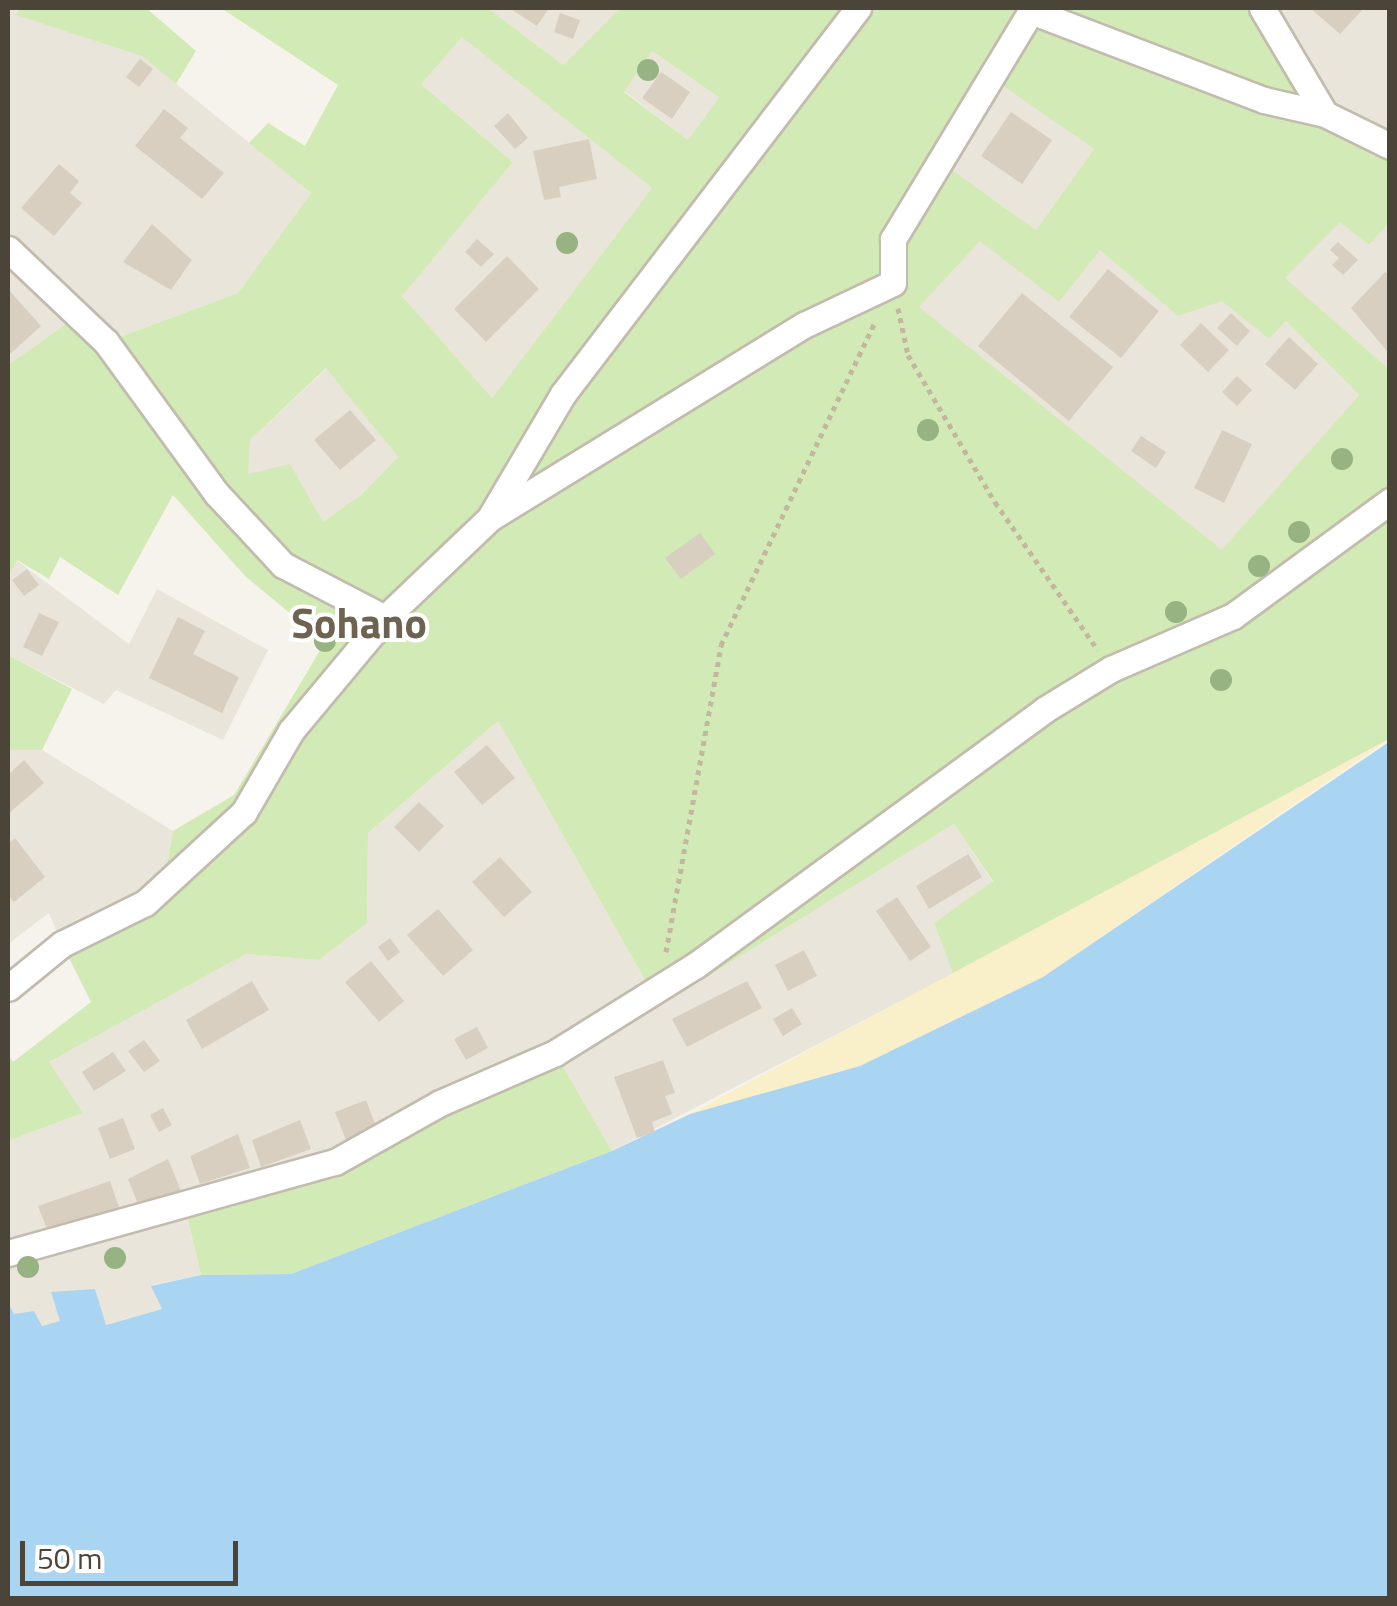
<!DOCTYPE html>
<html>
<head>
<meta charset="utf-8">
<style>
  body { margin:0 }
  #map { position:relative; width:1397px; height:1606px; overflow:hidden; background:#f6f3ec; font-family:"Titillium Web",sans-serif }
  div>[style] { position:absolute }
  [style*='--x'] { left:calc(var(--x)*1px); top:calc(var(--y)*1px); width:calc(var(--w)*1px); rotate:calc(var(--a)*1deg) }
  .residential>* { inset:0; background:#eae5da }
  .green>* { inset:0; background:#d2eab5 }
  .sand>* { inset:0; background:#f9efc9 }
  .water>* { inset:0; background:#a9d4f2 }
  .building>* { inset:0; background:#d8cfc1 }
  .path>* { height:5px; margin-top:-2.5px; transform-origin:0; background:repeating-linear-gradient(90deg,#c4b79f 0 5px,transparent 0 10px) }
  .roads { filter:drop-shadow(2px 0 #c2bbae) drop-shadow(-2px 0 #c2bbae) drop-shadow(0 2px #c2bbae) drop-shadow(0 -2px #c2bbae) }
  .street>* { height:25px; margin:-12.5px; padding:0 12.5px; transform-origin:12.5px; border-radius:12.5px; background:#fff }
  .trees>* { width:22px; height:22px; margin:-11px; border-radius:50%; background:#97b381 }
  span { translate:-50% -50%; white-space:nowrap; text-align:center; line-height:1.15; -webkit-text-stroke:8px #fff; paint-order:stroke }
  .quarter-label { font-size:42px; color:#6e6250; font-weight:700 }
  .frame { position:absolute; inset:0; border:10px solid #4b4439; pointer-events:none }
  .scale { position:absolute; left:20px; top:1541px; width:218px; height:45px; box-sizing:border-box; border:5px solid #4b4439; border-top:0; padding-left:12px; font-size:30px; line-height:35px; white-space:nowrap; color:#4b4439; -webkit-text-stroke:8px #fff; paint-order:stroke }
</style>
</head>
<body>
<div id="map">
  <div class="residential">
    <div style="clip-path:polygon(8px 8px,142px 56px,311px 193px,238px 293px,106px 342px,79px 315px,8px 365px)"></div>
    <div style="clip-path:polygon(488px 8px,620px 8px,563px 65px)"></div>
    <div style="clip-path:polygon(1262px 8px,1389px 8px,1389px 146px,1325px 114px)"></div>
    <div style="clip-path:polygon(463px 36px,652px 188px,492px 398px,401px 295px,513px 162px,420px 83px)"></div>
    <div style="clip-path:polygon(652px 50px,720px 96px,688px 140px,624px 91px)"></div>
    <div style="clip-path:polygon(992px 77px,1094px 149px,1036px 230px,938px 161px)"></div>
    <div style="clip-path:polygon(1340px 221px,1369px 245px,1389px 223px,1389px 369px,1284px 278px)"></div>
    <div style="clip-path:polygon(980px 241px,1100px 249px,1178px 316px,1222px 300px,1269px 339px,1286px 321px,1359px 395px,1222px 551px,918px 307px)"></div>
    <div style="clip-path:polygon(327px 368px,398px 457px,361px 495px,323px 522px,247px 474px,250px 440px)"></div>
    <div style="clip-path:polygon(16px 560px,129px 644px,157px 589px,268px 650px,223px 740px,116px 690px,104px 704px,8px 655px,8px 578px)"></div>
    <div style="clip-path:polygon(498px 721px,660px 1006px,954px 824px,993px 882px,934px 923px,953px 974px,612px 1151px,555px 1054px,335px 1162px,184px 1205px,201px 1275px,152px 1285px,162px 1309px,105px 1325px,51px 1293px,61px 1322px,41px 1326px,14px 1314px,8px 1302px,8px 1141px,83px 1113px,49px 1062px,246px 954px,319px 960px,367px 923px,368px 833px)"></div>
    <div style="clip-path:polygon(13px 746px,42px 750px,173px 831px,163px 886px,62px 944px,49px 913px,8px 944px,8px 750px)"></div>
  </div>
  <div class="green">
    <div style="clip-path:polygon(20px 8px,146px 8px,196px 51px,176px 84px,142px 56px,16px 15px)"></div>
    <div style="clip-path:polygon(evenodd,221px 8px,488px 8px,563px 65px,620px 8px,1262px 8px,1325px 114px,1389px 146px,1389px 223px,1369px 245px,1340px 222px,1285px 278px,1389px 369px,1389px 739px,953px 974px,934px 923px,993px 881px,954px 824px,660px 1006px,498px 721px,368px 833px,367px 923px,319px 960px,246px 954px,49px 1062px,83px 1113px,8px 1141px,8px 1054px,13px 1062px,91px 1002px,62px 944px,163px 887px,173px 831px,234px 795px,325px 642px,245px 576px,173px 495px,118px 595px,60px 557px,49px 579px,17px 560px,8px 578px,8px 365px,79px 315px,106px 342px,238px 293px,311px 193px,249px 143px,268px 123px,305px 146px,338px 85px,221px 8px,462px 37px,652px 188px,492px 398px,402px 296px,513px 162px,421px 84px,462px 37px,221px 8px,652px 51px,719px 97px,688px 140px,624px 92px,652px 51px,221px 8px,992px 78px,1094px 149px,1036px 230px,939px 161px,992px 78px,221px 8px,980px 241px,1059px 302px,1100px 250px,1178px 316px,1222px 301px,1269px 339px,1286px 321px,1359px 395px,1222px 550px,919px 307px,980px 241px,221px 8px,326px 368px,398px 457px,361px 495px,323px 522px,290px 464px,248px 474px,250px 440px,326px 368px)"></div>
    <div style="clip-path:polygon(8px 655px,72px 689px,42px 750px,8px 750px)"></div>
    <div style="clip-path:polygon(555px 1053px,612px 1151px,291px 1274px,201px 1275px,184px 1204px,335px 1162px)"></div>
  </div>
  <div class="sand">
    <div style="clip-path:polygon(1389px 739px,1043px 977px,860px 1066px,690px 1114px)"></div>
  </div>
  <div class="water">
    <div style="clip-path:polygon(1389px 742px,1389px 1598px,8px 1598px,8px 1302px,14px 1314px,34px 1311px,42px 1326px,60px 1321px,51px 1292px,95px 1289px,106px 1325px,162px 1309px,151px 1286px,201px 1275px,291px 1274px,612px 1151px,690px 1114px,860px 1066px,1043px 977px)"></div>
  </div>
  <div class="building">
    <div style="clip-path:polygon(509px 8px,549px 8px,537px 26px)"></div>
    <div style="clip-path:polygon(1310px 8px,1364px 8px,1340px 34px)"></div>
    <div style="clip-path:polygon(560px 13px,580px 20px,573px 39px,554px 32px)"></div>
    <div style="clip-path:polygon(140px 59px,153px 69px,139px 87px,126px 77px)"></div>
    <div style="clip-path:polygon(661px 72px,690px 92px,672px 119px,642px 98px)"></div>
    <div style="clip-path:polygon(164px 109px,188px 128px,180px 138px,224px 173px,202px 199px,135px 146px)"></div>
    <div style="clip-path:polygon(1011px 112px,1052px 140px,1022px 184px,981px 156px)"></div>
    <div style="clip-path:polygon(508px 113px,528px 138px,515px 149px,494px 126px)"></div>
    <div style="clip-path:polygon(589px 139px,597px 179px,559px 187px,561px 197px,544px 200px,533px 151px)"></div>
    <div style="clip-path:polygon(59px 164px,79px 181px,70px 193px,82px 203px,54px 236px,21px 208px)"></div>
    <div style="clip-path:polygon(152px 224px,192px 260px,171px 290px,123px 262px)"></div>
    <div style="clip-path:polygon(477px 239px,494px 254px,481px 267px,465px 252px)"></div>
    <div style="clip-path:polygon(1338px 242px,1358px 260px,1343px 275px,1332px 265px,1339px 258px,1330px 250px)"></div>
    <div style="clip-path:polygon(507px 256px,539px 289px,486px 342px,454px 309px)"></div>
    <div style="clip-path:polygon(1108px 269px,1159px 311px,1121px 358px,1069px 317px)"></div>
    <div style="clip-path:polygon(1385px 272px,1390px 276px,1390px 355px,1351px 308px)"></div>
    <div style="clip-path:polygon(8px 289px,41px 326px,8px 356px)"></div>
    <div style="clip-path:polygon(1022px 293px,1113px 367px,1069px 421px,978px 346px)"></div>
    <div style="clip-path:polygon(1231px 313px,1250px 331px,1237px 346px,1217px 328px)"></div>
    <div style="clip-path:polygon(1201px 323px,1229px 350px,1208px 372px,1180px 345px)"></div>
    <div style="clip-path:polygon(1289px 337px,1318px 364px,1295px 390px,1265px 364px)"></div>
    <div style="clip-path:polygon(1237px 376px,1252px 390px,1237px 406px,1222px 392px)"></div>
    <div style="clip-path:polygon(350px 410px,376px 440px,340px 470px,314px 440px)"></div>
    <div style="clip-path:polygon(1222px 430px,1252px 444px,1224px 503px,1194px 488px)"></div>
    <div style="clip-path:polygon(1141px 436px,1166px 452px,1156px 468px,1131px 451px)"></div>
    <div style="clip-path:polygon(700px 533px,715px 554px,681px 579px,665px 558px)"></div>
    <div style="clip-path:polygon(27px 569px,39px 585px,24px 596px,12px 580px)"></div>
    <div style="clip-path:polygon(39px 613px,59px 622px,42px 656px,23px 647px)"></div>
    <div style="clip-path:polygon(178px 617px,205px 631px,193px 654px,239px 677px,222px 713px,149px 678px)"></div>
    <div style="clip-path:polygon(487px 745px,515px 778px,482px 805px,454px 772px)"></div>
    <div style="clip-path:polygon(24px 760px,44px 783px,8px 814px,8px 775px)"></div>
    <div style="clip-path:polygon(419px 802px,444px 826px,419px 852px,394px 827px)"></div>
    <div style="clip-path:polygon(15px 838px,45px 877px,14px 902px,8px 895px,8px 844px)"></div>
    <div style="clip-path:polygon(968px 854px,982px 877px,929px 909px,916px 886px)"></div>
    <div style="clip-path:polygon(500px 857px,532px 892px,504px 917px,472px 882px)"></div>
    <div style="clip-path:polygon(897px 897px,931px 947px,910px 961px,876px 911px)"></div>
    <div style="clip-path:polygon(438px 909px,473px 950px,443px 976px,407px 935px)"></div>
    <div style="clip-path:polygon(390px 938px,400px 952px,388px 961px,378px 947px)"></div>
    <div style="clip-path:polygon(804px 950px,817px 976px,788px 991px,775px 965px)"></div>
    <div style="clip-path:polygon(371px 961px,404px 1001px,379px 1022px,345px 982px)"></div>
    <div style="clip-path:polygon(252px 981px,269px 1010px,202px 1049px,186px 1020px)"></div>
    <div style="clip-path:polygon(747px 981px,762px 1008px,687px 1047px,672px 1019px)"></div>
    <div style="clip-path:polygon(792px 1008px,802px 1024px,783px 1036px,773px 1019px)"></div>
    <div style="clip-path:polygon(477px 1027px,488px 1048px,466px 1060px,454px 1039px)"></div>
    <div style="clip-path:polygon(144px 1040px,160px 1061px,144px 1072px,128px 1051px)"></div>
    <div style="clip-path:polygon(113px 1052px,126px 1071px,94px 1091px,82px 1072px)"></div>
    <div style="clip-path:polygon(663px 1060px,675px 1093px,665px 1096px,672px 1114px,652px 1122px,655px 1132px,637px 1138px,614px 1077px)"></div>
    <div style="clip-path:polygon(366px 1100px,377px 1129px,346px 1140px,335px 1112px)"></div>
    <div style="clip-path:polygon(163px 1108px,172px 1125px,159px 1132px,150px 1115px)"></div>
    <div style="clip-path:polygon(123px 1118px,135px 1149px,110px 1159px,98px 1128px)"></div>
    <div style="clip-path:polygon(300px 1120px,311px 1149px,261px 1167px,252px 1140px)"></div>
    <div style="clip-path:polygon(238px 1134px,250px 1168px,200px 1184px,190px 1156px)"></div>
    <div style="clip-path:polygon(168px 1159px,181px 1191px,138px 1204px,128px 1179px)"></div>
    <div style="clip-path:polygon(110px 1181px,122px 1216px,64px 1236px,60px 1225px,47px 1229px,38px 1206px)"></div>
  </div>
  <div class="path">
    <div style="--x:898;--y:308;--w:48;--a:78"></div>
    <div style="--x:908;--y:355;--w:171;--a:59.4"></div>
    <div style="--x:995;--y:502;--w:180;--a:55.2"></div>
    <div style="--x:666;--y:952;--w:312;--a:-79.8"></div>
    <div style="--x:721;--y:645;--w:358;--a:-64.5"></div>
  </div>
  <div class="roads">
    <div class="street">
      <div style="--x:1262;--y:8;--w:123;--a:59.3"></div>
      <div style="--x:1031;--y:11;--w:249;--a:20.9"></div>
      <div style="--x:1264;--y:100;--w:63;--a:12.9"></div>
      <div style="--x:1325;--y:114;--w:72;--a:26.2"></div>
      <div style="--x:8;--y:249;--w:135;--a:43.5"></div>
      <div style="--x:106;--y:342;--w:188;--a:53.9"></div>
      <div style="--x:217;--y:494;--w:97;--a:47.1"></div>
      <div style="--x:283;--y:565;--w:115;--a:27.5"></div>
      <div style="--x:492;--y:514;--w:139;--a:-59.4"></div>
      <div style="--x:563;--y:394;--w:486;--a:-52.6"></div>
      <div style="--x:8;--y:988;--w:70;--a:-39.2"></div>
      <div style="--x:62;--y:944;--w:93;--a:-26.3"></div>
      <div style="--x:145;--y:903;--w:134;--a:-42.6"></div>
      <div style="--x:244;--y:812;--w:94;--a:-59.9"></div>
      <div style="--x:291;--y:731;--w:147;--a:-50.2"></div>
      <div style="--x:385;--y:618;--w:145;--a:-43.6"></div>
      <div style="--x:490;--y:518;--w:369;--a:-31.6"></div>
      <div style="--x:804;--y:325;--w:98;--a:-25.3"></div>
      <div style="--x:893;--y:283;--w:44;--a:-90"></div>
      <div style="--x:893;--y:239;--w:270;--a:-58.8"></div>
      <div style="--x:8;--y:1253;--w:339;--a:-15.6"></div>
      <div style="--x:335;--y:1162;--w:120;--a:-29.3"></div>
      <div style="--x:440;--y:1103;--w:125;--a:-23.5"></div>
      <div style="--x:555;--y:1053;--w:166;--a:-32"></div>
      <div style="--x:696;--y:965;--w:431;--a:-36.2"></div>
      <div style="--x:1044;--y:710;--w:79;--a:-31.5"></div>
      <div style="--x:1111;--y:669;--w:133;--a:-23.5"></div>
      <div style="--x:1233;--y:616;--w:195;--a:-36.2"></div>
    </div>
  </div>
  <div class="trees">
    <div style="left:648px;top:70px"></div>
    <div style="left:567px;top:243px"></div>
    <div style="left:928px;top:430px"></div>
    <div style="left:1342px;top:459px"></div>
    <div style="left:1299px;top:532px"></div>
    <div style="left:1259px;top:566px"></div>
    <div style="left:1176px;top:612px"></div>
    <div style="left:325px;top:641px"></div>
    <div style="left:1221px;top:680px"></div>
    <div style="left:115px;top:1258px"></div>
    <div style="left:28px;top:1267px"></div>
  </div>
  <div class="quarter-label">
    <span style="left:359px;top:622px">Sohano</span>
  </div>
  <div class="frame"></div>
  <div class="scale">50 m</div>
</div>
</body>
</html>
